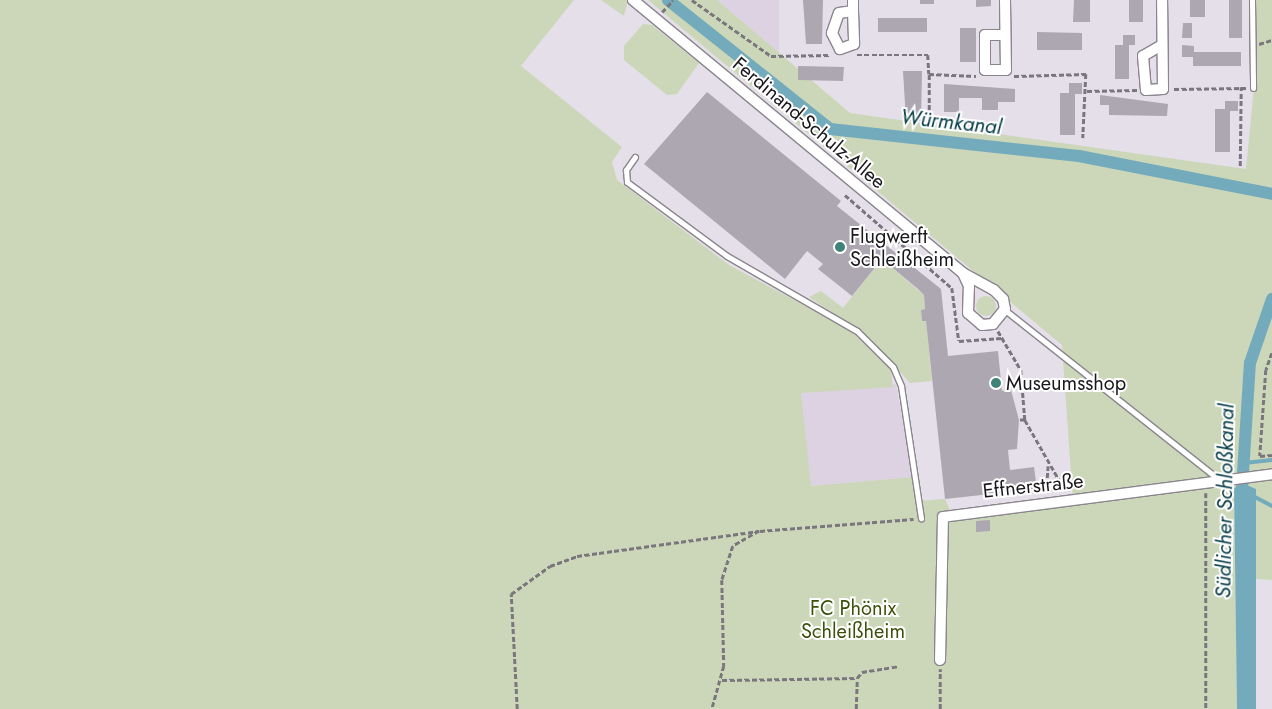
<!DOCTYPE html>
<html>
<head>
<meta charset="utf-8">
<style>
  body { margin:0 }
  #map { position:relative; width:1272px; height:709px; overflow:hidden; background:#e5dfe9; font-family:Jost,sans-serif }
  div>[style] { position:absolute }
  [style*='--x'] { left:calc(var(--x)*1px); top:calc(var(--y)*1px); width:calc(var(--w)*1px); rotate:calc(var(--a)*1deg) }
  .built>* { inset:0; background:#dcd2e2 }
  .green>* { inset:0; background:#cbd7b8 }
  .round { border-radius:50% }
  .water>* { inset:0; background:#73abbc }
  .stream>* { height:4px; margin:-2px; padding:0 2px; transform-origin:2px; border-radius:2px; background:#73abbc }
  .canal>* { height:12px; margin:-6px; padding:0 6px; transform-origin:6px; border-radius:6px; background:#73abbc }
  .building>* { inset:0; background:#ada7b1 }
  .path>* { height:2.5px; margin-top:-1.25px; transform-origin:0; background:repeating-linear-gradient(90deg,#7a767d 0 5px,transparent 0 7.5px) }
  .roads { filter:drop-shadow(1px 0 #8a858d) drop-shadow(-1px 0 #8a858d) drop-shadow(0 1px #8a858d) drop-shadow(0 -1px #8a858d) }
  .service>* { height:5px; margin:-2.5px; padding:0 2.5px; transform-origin:2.5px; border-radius:2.5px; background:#fff }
  .minor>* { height:10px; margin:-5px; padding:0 5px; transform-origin:5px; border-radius:5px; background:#fff }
  .dots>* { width:14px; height:14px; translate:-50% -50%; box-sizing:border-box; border:2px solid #fff; border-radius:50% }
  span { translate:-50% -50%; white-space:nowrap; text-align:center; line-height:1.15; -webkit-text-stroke:4px #fff; paint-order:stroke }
  .street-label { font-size:20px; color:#1a181c }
  .poi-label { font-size:20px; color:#1a181c }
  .left { translate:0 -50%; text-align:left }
  .park-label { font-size:20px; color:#3d4f09 }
  .water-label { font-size:21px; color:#023945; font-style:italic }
</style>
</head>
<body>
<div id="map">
  <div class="built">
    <div style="clip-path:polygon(717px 0,779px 0,779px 53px)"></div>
    <div style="clip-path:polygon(896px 384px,913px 477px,810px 486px,801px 393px)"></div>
  </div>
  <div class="green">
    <div style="clip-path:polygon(0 0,574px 0,521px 66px,622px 147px,612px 162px,617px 180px,729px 265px,850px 330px,891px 370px,893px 387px,801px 393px,811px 486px,913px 477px,917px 501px,945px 499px,953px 517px,1073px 503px,1062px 345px,648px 0,717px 0,850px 113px,1246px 169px,1254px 87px,1254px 0,1272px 0,1272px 580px,1255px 579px,1256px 489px,1234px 488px,1237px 709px,0 709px)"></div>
    <div style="clip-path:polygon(601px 0,628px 0,624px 16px)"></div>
    <div style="clip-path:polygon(643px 24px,652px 25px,699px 63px,677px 94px,667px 95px,624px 60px,624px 46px)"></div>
    <div style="clip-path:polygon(882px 259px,924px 295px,925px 309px,921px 310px,922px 321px,926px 321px,932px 381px,910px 383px,871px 339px,809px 297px,821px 291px,843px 308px)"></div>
    <div class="round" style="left:976px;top:296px;width:20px;height:20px"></div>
  </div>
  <div class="water">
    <div style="clip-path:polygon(1244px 484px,1256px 489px,1256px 709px,1237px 709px,1234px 488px)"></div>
  </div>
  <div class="stream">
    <div style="--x:1244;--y:463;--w:28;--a:-6"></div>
    <div style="--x:1253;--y:496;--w:21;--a:28"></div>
  </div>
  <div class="canal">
    <div style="--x:668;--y:0;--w:207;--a:38.5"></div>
    <div style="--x:830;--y:129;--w:250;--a:6.2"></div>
    <div style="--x:1079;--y:156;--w:197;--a:11.1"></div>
    <div style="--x:1242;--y:489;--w:126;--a:-86.4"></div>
    <div style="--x:1250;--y:363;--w:68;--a:-71"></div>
  </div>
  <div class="building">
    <div style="clip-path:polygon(803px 0,823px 0,822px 44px,806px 44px)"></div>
    <div style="clip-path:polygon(920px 0,934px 0,934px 4px,920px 4px)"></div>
    <div style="clip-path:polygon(976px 0,991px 0,991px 6px,976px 7px)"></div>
    <div style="clip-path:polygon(1074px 0,1090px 0,1090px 22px,1073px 22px)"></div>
    <div style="clip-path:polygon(1129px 0,1143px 0,1143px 22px,1129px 22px)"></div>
    <div style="clip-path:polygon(1190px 0,1205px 0,1205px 17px,1190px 17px)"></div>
    <div style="clip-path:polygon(1229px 0,1242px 0,1242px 38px,1229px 38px)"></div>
    <div style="clip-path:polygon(878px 18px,927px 18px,927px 32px,878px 32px)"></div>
    <div style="clip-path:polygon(1183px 23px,1192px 23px,1192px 38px,1182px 38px)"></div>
    <div style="clip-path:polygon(960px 28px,976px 28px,976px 62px,960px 62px)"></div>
    <div style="clip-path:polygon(1037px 32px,1082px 33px,1082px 50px,1037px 50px)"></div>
    <div style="clip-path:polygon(1123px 35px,1135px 35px,1135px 45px,1129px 45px,1129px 79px,1115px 79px,1115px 45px,1123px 45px)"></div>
    <div style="clip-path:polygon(1182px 45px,1194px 46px,1194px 52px,1241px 52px,1241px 66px,1193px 66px,1193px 57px,1182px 57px)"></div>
    <div style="clip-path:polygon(798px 66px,844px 67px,843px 81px,798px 80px)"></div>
    <div style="clip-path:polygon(903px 71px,922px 71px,921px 121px,906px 121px)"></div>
    <div style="clip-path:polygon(1069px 83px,1082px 83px,1082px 94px,1075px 94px,1075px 135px,1060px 135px,1060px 93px,1069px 93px)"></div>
    <div style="clip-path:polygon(944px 84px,1015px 89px,1015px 102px,998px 102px,998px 110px,982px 110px,982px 98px,959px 98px,959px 112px,944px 112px)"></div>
    <div style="clip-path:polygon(707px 92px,841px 201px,837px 206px,941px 289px,948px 356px,998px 351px,1002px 391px,1011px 390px,1019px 420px,1017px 449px,1008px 450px,1010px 470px,1034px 467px,1037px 489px,945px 499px,926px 321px,922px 321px,921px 310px,925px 309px,924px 295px,918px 289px,882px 259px,852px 296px,818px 269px,823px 264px,807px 251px,785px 279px,644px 164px)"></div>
    <div style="clip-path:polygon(1100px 95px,1168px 104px,1167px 116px,1109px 115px,1109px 105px,1100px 105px)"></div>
    <div style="clip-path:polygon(1225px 101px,1238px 101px,1238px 111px,1230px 111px,1230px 152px,1215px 152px,1215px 109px,1225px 109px)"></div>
    <div style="clip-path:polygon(990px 520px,990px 531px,976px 532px,976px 521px)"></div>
  </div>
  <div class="path">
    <div style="--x:692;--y:0;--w:97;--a:35.3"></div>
    <div style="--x:771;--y:56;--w:60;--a:-1"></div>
    <div style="--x:662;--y:12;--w:16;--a:-47"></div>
    <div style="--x:1259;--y:44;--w:14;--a:-17"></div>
    <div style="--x:857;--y:55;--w:71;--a:0"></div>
    <div style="--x:928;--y:55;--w:19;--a:87"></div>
    <div style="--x:929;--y:74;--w:47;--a:2.4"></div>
    <div style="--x:1014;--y:76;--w:72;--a:-1.6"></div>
    <div style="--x:1086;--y:74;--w:64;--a:92.7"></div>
    <div style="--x:1174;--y:89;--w:72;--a:-0.8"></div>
    <div style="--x:1087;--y:91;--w:50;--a:-1.1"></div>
    <div style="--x:929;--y:125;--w:51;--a:-90"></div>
    <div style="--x:1240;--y:166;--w:79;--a:-89.3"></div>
    <div style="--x:845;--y:195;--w:142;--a:41"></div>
    <div style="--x:952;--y:288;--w:53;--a:82.5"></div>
    <div style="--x:959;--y:341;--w:43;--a:-4"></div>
    <div style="--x:998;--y:331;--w:45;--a:59.5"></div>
    <div style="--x:1021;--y:370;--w:50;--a:85.4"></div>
    <div style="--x:1025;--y:420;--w:6;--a:180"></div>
    <div style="--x:1272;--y:353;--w:18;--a:109"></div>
    <div style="--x:1266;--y:370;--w:86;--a:94"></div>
    <div style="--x:1260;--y:456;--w:12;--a:-5"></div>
    <div style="--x:1025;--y:420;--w:81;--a:60.3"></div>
    <div style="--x:1046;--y:493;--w:27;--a:-86"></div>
    <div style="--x:1206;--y:493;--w:216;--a:90"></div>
    <div style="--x:760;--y:531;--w:154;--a:-4.5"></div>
    <div style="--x:722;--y:680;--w:135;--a:-0.8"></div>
    <div style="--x:517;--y:709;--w:115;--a:-93"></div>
    <div style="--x:511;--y:594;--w:48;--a:-35.7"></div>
    <div style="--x:550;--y:566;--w:29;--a:-20"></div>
    <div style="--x:577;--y:556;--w:184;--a:-7.8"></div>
    <div style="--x:759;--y:531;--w:30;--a:150"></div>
    <div style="--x:733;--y:546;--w:36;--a:108"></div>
    <div style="--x:722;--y:580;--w:86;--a:88.7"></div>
    <div style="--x:724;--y:666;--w:45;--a:105.6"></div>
    <div style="--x:856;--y:709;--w:31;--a:-88"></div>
    <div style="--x:857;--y:678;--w:8;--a:-50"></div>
    <div style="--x:862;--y:672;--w:36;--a:-9"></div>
    <div style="--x:940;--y:709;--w:40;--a:-90"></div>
  </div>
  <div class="roads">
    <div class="service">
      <div style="--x:1252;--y:0;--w:88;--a:89.3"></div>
      <div style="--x:635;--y:157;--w:16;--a:125"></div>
      <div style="--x:626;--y:170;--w:12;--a:85"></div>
      <div style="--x:627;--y:182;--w:124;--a:36.5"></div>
      <div style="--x:727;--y:256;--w:150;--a:30"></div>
      <div style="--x:857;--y:331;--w:51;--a:45"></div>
      <div style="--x:893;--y:367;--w:21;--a:67"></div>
      <div style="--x:901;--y:386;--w:134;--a:81.4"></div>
      <div style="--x:1005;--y:310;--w:272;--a:38.4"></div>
    </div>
    <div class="minor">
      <div style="--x:633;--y:0;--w:428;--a:39.6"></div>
      <div style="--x:963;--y:273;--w:35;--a:29"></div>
      <div style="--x:994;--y:290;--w:13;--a:45"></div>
      <div style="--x:1003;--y:299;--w:10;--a:79"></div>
      <div style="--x:1005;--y:309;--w:19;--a:129"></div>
      <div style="--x:993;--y:324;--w:11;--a:175"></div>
      <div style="--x:982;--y:325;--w:18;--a:-139"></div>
      <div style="--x:968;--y:313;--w:27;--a:-88"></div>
      <div style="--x:969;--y:286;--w:14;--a:-115"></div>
      <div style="--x:853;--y:0;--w:11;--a:90"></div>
      <div style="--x:853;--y:11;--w:33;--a:88"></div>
      <div style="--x:854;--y:44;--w:15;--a:160"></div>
      <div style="--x:840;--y:49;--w:18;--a:-117"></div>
      <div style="--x:832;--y:33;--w:21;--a:-71"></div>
      <div style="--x:839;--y:13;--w:14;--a:-8"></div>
      <div style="--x:1005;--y:0;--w:70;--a:89.2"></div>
      <div style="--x:1006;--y:70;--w:21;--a:180"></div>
      <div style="--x:985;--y:70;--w:35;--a:-90"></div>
      <div style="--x:985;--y:35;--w:20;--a:0"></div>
      <div style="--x:1162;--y:45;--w:22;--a:150"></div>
      <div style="--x:1143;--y:56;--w:34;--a:85"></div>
      <div style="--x:1146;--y:90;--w:17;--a:-3"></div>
      <div style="--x:1163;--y:89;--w:89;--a:-90.6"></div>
      <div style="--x:940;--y:660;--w:143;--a:-88.8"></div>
      <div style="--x:943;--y:517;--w:332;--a:-7.4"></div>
    </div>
  </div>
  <div class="dots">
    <div style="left:840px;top:247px;background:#3f8378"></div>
    <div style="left:996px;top:383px;background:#3f8378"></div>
  </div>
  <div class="street-label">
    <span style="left:809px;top:123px;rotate:40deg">Ferdinand-Schulz-Allee</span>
    <span style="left:1033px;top:486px;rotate:-6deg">Effnerstraße</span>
  </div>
  <div class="poi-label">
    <span class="left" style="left:850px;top:248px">Flugwerft<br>Schleißheim</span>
    <span class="left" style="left:1006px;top:383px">Museumsshop</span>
  </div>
  <div class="park-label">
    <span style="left:853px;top:620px">FC Phönix<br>Schleißheim</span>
  </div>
  <div class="water-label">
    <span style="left:951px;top:122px;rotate:6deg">Würmkanal</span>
    <span style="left:1225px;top:501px;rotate:-89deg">Südlicher Schloßkanal</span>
  </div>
</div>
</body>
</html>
